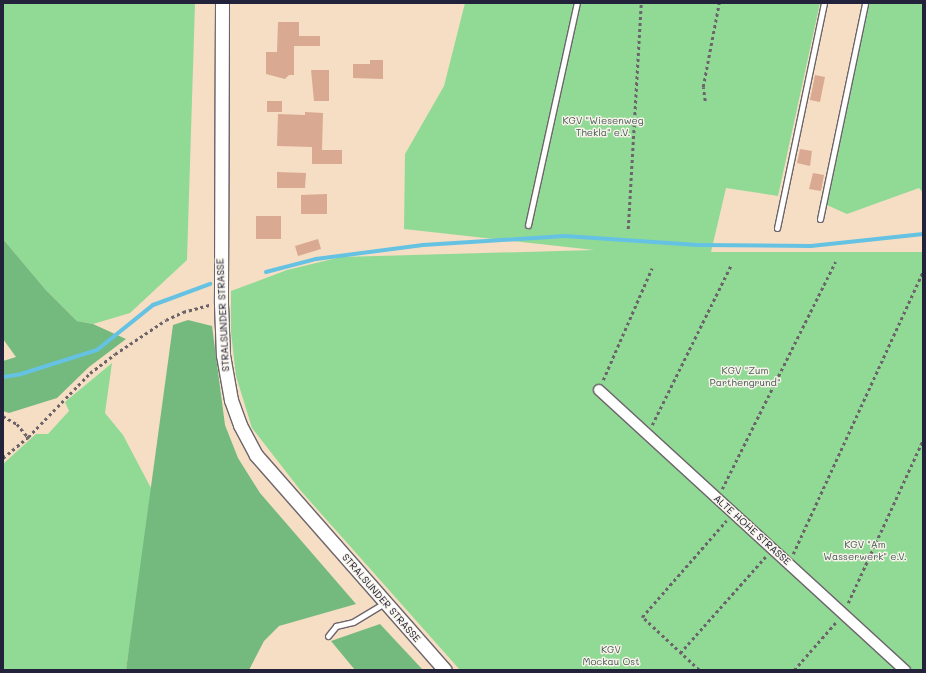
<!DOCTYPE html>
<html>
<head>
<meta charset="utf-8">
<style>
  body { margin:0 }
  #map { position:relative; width:926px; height:673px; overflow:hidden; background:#f5dec3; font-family:Mali,sans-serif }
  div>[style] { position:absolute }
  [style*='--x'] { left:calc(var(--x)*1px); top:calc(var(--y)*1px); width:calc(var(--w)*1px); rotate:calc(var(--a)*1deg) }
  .green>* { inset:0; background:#91da96 }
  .forest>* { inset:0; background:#74ba7f }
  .stream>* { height:4px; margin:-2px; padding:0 2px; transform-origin:2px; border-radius:2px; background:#65c2e3 }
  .building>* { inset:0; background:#daa992 }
  .path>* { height:2.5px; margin-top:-1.25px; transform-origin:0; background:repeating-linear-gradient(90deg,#6c646b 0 3px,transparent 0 6px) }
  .roads { filter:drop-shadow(1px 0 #6c646b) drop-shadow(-1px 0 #6c646b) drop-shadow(0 1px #6c646b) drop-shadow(0 -1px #6c646b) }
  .service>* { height:5px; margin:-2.5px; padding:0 2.5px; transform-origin:2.5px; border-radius:2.5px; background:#fff }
  .minor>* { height:10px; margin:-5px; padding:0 5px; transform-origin:5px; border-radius:5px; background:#fff }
  .tertiary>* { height:13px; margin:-6.5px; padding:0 6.5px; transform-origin:6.5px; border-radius:6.5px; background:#fff }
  span { translate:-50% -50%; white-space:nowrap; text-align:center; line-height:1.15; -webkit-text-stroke:3px #f7f3e8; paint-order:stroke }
  .park-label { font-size:10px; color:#435956 }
  .street-label { font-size:10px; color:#22223b }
  .frame { position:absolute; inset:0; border:4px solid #22223b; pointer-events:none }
</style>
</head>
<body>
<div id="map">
  <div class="green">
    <div style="clip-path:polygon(3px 3px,195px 3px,187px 260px,130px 313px,93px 324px,77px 321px,45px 289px,3px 239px)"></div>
    <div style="clip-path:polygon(465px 3px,820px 3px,778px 196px,726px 188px,711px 252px,923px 252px,923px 670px,460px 670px,301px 491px,252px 428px,236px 376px,231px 332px,231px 291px,287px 270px,341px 257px,594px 250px,404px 229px,405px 154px,444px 86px)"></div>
    <div style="clip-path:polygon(869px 3px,923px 3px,923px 193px,919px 188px,847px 214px,827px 205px)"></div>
    <div style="clip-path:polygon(112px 363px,105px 413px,123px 435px,152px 490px,126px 670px,3px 670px,3px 464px,36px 434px,48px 434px,69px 411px,65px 402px)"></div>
  </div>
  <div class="forest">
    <div style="clip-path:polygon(3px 239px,45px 289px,77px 321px,93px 324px,126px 339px,89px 367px,57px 398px,9px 413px,3px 411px,3px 361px,16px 357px,3px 339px)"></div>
    <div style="clip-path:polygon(188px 320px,212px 326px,225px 425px,238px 458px,260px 493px,356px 604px,279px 626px,264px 641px,249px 670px,126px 670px,173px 325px)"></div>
    <div style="clip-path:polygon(380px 624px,423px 670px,355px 670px,331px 641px)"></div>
  </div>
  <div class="stream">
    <div style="--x:266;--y:272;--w:52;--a:-14.6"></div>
    <div style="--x:316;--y:259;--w:108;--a:-7.5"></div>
    <div style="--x:423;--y:245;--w:142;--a:-3.6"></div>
    <div style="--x:565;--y:236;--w:133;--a:3.9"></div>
    <div style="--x:698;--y:245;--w:113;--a:0.5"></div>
    <div style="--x:811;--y:246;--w:113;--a:-6.1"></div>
    <div style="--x:3;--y:377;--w:18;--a:-9"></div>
    <div style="--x:21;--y:374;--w:80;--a:-17.5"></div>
    <div style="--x:97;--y:350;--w:72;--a:-38.8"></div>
    <div style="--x:153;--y:305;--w:61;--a:-20.2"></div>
  </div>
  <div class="building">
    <div style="clip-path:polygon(278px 22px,299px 22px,299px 36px,320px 36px,320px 46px,294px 46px,294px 75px,289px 75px,285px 79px,266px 74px,266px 52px,277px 52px)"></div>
    <div style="clip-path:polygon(370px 60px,383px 60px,383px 79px,353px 78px,353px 64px,370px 64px)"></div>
    <div style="clip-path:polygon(311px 70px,329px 70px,329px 101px,314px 101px)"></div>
    <div style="clip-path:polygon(815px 75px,825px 77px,820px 102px,810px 100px)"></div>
    <div style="clip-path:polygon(267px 101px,282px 101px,282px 112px,267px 112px)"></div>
    <div style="clip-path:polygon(305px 112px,323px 113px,322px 150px,342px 150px,342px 164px,312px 164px,312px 147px,277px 146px,278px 114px,305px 115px)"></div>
    <div style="clip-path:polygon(800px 149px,812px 151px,810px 166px,797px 163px)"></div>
    <div style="clip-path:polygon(277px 172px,306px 173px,305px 188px,277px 188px)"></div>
    <div style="clip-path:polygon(813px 173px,824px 175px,821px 191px,809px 189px)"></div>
    <div style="clip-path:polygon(327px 194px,327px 214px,301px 214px,301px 195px)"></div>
    <div style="clip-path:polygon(256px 216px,281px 216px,281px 239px,256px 239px)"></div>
    <div style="clip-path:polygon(318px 239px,321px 249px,298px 256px,295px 246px)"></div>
  </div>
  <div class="path">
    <div style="--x:705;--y:101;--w:14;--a:-98"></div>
    <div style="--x:703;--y:87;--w:86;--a:-79.2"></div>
    <div style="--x:628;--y:229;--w:226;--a:-86.7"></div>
    <div style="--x:603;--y:380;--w:122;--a:-66.4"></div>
    <div style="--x:3;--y:416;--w:16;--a:30"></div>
    <div style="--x:17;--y:424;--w:17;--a:50"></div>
    <div style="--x:652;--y:425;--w:178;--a:-63.7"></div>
    <div style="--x:3;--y:458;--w:33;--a:-40"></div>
    <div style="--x:28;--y:437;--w:89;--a:-45.9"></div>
    <div style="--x:90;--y:373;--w:31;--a:-37"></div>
    <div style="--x:115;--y:354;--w:61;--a:-33.7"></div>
    <div style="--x:166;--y:320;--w:19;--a:-25"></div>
    <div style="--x:183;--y:312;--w:28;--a:-15"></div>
    <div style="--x:722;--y:489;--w:254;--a:-63.5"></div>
    <div style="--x:793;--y:554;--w:311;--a:-65.3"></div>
    <div style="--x:848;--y:603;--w:179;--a:-65.3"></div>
    <div style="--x:680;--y:653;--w:130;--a:-48.4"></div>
    <div style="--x:699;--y:670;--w:78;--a:-137.1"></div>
    <div style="--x:642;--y:617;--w:128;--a:-48.8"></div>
    <div style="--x:794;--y:670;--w:65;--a:-48.7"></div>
  </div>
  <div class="roads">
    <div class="service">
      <div style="--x:820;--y:219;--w:221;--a:-78.2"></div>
      <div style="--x:528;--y:225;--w:227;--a:-77.6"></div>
      <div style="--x:777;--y:228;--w:230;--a:-78.2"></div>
      <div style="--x:328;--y:636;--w:13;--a:-51"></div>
      <div style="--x:336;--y:626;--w:17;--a:-13"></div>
      <div style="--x:353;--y:622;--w:37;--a:-31"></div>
    </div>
    <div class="minor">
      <div style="--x:599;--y:390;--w:415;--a:42.5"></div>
    </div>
    <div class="tertiary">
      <div style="--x:222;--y:3;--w:301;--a:90.2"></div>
      <div style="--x:221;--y:304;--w:51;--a:87.8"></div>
      <div style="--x:223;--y:355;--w:46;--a:79.9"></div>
      <div style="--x:231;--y:400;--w:27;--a:70"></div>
      <div style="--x:240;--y:425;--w:34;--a:62"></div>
      <div style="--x:256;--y:455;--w:286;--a:48.7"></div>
    </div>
  </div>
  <div class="park-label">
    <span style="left:603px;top:126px">KGV "Wiesenweg<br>Thekla" e.V.</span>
    <span style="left:745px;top:376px">KGV "Zum<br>Parthengrund"</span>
    <span style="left:865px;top:550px">KGV "Am<br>Wasserwerk" e.V.</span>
    <span style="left:611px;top:655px">KGV<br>Mockau Ost</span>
  </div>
  <div class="street-label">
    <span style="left:223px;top:315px;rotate:-93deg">STRALSUNDER STRASSE</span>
    <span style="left:752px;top:530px;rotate:42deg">ALTE HOHE STRASSE</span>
    <span style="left:381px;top:598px;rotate:49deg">STRALSUNDER STRASSE</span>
  </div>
  <div class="frame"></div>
</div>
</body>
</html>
